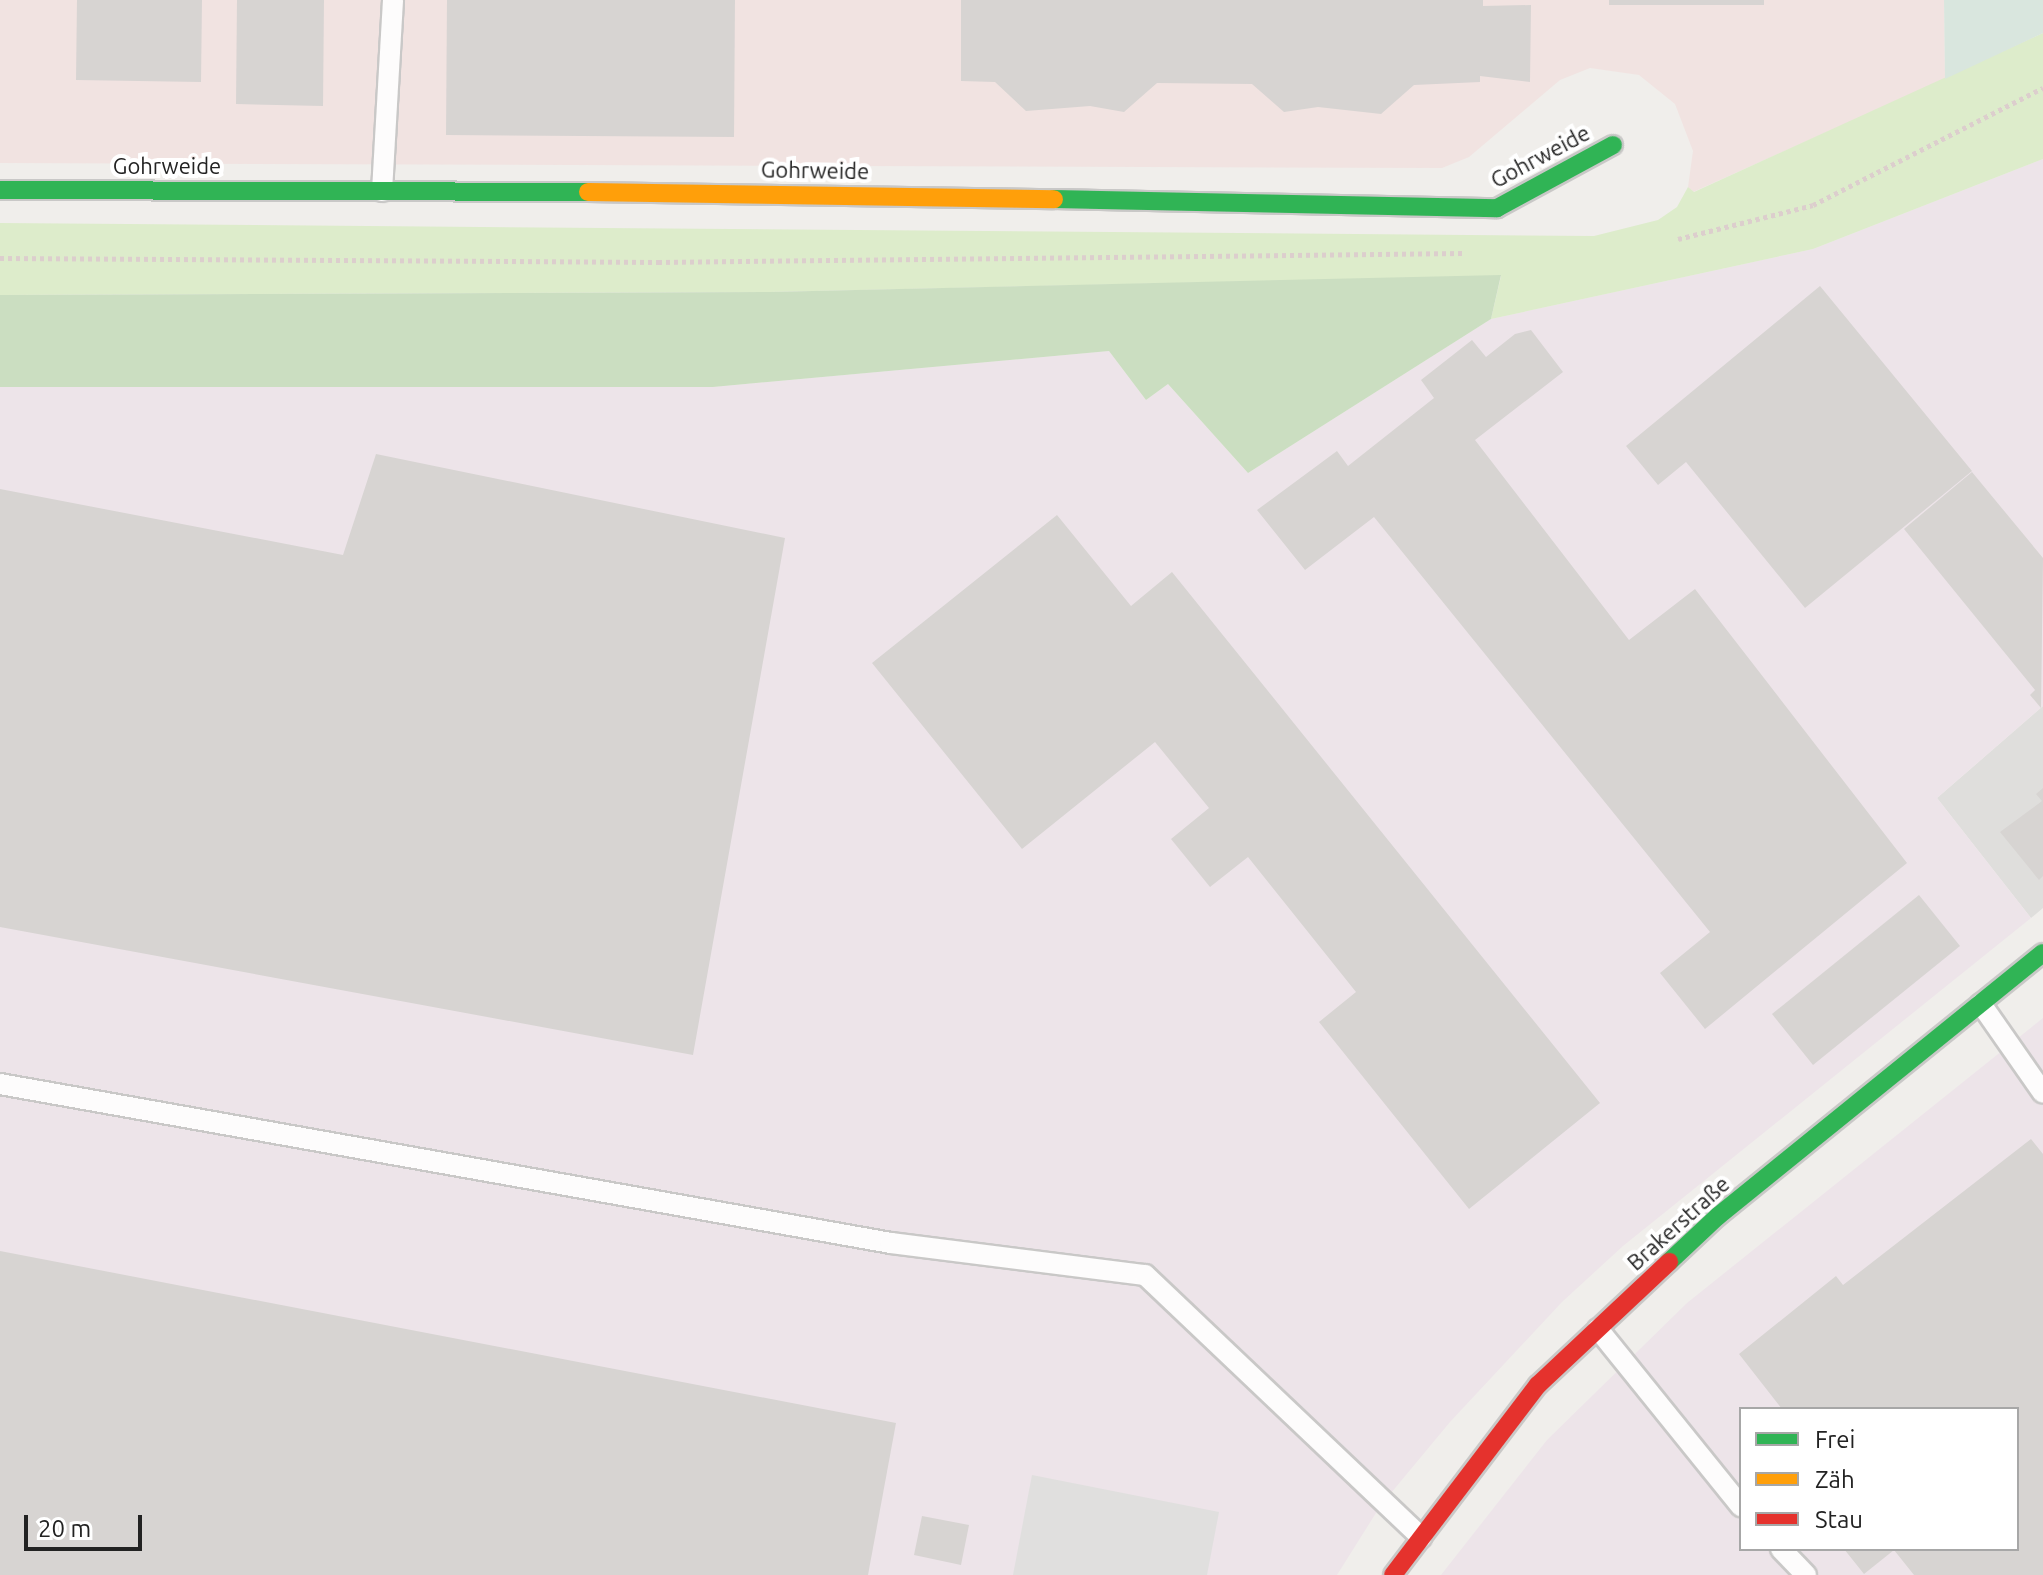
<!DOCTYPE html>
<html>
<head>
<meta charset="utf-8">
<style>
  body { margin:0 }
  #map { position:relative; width:2043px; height:1575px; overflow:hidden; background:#f0eeeb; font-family:Ubuntu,sans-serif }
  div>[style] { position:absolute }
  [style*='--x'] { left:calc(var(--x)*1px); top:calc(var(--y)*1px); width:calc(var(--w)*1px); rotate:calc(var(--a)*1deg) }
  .residential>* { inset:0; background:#dfdedc }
  .commercial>* { inset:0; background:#f1e3e1 }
  .industrial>* { inset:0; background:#ede4e9 }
  .grass>* { inset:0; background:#ddeccb }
  .forest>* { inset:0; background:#cbdec1 }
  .wetland>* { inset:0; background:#d9e6de }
  .parking>* { inset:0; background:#e0dfde }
  .building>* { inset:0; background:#d7d4d2 }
  .path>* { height:5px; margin-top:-2.5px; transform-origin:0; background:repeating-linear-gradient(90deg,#dccecd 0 4px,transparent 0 8px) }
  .roads { filter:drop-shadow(2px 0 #c9c8c7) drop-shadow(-2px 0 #c9c8c7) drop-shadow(0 2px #c9c8c7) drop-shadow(0 -2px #c9c8c7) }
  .lane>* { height:20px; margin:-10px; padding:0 10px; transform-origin:10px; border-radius:10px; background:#fdfcfc }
  .fast>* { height:18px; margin:-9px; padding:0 9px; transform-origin:9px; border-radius:9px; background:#30b455 }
  .slow>* { height:18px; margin:-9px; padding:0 9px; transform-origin:9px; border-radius:9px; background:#ff9f0a }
  .jam>* { height:18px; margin:-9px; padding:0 9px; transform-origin:9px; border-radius:9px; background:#e5322d }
  span { translate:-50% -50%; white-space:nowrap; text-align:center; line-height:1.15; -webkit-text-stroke:8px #fff; paint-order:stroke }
  .street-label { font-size:22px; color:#222 }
  .legend { position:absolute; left:1739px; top:1407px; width:280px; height:144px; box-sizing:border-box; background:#fff; border:2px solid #a7a7a7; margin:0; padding:10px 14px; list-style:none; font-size:24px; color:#222 }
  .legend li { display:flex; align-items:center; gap:16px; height:40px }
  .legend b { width:40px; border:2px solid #a7a7a7 }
  .scale { position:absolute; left:24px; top:1515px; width:118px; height:36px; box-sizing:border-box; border:4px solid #222; border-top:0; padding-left:10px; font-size:24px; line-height:28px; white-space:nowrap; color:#222; -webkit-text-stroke:6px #fff; paint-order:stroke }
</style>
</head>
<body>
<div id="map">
  <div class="residential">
    <div style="clip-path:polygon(2043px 706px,2043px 908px,2031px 918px,1937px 798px)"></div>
  </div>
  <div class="commercial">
    <div style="clip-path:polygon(0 0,1944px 0,1945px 79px,1693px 192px,1688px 187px,1693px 151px,1675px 104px,1639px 75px,1590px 68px,1560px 80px,1469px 157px,1442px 168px,0 163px)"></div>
  </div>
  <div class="industrial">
    <div style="clip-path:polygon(2043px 159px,2043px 706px,1937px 798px,2031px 918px,1623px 1246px,1562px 1302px,1450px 1422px,1381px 1505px,1337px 1575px,0 1575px,0 387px,713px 387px,1109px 351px,1146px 400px,1168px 384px,1248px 473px,1491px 319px,1813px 249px)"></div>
    <div style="clip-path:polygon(evenodd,2043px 1018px,2043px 1575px,1441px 1575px,1547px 1440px,1687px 1303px,2043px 1018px,1741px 1409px,2017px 1409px,2017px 1549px,1741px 1549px,1741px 1409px)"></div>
  </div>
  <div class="grass">
    <div style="clip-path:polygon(2043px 33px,2043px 159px,1813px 249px,1491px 319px,1501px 276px,769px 292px,0 295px,0 223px,1594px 236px,1658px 220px,1677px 207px,1688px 187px,1694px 192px)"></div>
  </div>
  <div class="forest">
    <div style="clip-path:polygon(1501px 275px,1491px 319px,1248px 473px,1168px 384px,1146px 400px,1109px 351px,713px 387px,0 387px,0 295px,769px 292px)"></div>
  </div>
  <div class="wetland">
    <div style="clip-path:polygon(1944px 0,2043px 0,2043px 33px,1945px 79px)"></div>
  </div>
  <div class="parking">
    <div style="clip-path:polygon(1032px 1475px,1219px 1512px,1207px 1575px,1013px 1575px)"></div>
  </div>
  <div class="building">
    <div style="clip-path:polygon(77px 0,202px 0,201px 82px,76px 80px)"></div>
    <div style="clip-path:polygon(237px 0,324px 0,323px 106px,236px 104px)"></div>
    <div style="clip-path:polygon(447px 0,735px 0,734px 137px,446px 135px)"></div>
    <div style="clip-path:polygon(961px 0,1483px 0,1483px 6px,1531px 5px,1530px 82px,1480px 76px,1480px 82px,1414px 85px,1381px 114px,1318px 107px,1284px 112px,1252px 84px,1157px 83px,1124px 112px,1090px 106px,1026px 111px,995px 82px,961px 81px)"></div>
    <div style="clip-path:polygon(1609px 0,1764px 0,1764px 5px,1609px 5px)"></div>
    <div style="clip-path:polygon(1820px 286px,1972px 471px,1805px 608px,1686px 462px,1658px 485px,1626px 446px)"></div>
    <div style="clip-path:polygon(1531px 330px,1563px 372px,1475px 440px,1629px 640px,1695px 589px,1907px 863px,1705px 1029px,1660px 973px,1710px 932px,1374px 517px,1305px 570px,1257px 510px,1337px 451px,1348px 466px,1434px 398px,1421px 380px,1472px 340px,1486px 357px,1515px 334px)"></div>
    <div style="clip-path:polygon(376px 454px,785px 538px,693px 1055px,0 927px,0 489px,343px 555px)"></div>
    <div style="clip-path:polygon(1972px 472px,2043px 558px,2041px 708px,2030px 695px,2035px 690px,1904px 529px)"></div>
    <div style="clip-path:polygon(1057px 515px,1131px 606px,1172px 572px,1600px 1103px,1469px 1209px,1319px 1022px,1356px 992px,1248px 857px,1210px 887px,1171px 839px,1209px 808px,1155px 742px,1022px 849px,872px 663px)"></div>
    <div style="clip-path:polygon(2043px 788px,2043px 876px,2039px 880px,2000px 832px,2042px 801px,2036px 794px)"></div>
    <div style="clip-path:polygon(1919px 895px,1960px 946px,1813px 1065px,1772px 1014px)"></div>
    <div style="clip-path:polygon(2031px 1139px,2043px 1154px,2043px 1575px,1914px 1575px,1894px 1550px,1864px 1574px,1844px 1549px,2017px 1549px,2017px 1409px,1782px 1409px,1739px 1354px,1836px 1276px,1843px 1285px)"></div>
    <div style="clip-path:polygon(0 1251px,896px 1423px,868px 1575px,0 1575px)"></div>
    <div style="clip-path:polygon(922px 1516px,969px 1525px,961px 1565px,914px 1555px)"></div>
  </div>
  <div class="path">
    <div style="--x:1678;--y:239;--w:139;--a:-14.1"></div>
    <div style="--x:1813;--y:205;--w:258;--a:-27"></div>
    <div style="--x:0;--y:258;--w:658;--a:0.35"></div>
    <div style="--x:658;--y:262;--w:805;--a:-0.64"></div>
  </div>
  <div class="roads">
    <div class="lane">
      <div style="--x:382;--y:191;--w:191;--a:-86.7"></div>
      <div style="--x:1981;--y:1004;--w:108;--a:55.1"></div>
      <div style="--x:0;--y:1084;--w:905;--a:10.12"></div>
      <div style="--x:891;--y:1243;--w:256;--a:7.2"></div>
      <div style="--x:1145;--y:1275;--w:381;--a:43.5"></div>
      <div style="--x:1598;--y:1329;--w:228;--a:51.1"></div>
      <div style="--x:1781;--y:1549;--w:36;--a:46"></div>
    </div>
    <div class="fast">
      <div style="--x:0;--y:190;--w:588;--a:0.19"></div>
      <div style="--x:1054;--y:199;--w:443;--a:1.2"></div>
      <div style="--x:1497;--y:208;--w:132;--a:-28.5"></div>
      <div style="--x:1669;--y:1262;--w:67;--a:-43.2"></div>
      <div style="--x:1718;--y:1216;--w:418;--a:-39"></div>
    </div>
    <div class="slow">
      <div style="--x:588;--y:192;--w:466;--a:0.9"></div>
    </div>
    <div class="jam">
      <div style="--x:1393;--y:1575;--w:239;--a:-52.7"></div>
      <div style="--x:1538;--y:1385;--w:180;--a:-43.2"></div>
    </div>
  </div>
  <div class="street-label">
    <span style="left:1540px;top:156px;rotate:-28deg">Gohrweide</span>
    <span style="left:167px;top:166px">Gohrweide</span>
    <span style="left:815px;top:170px;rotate:1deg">Gohrweide</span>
    <span style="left:1678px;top:1223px;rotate:-42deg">Brakerstraße</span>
  </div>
  <ul class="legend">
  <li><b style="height:10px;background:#30b455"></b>Frei</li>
  <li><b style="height:10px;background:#ff9f0a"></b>Zäh</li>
  <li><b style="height:10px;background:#e5322d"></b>Stau</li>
  </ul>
  <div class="scale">20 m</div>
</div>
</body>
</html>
